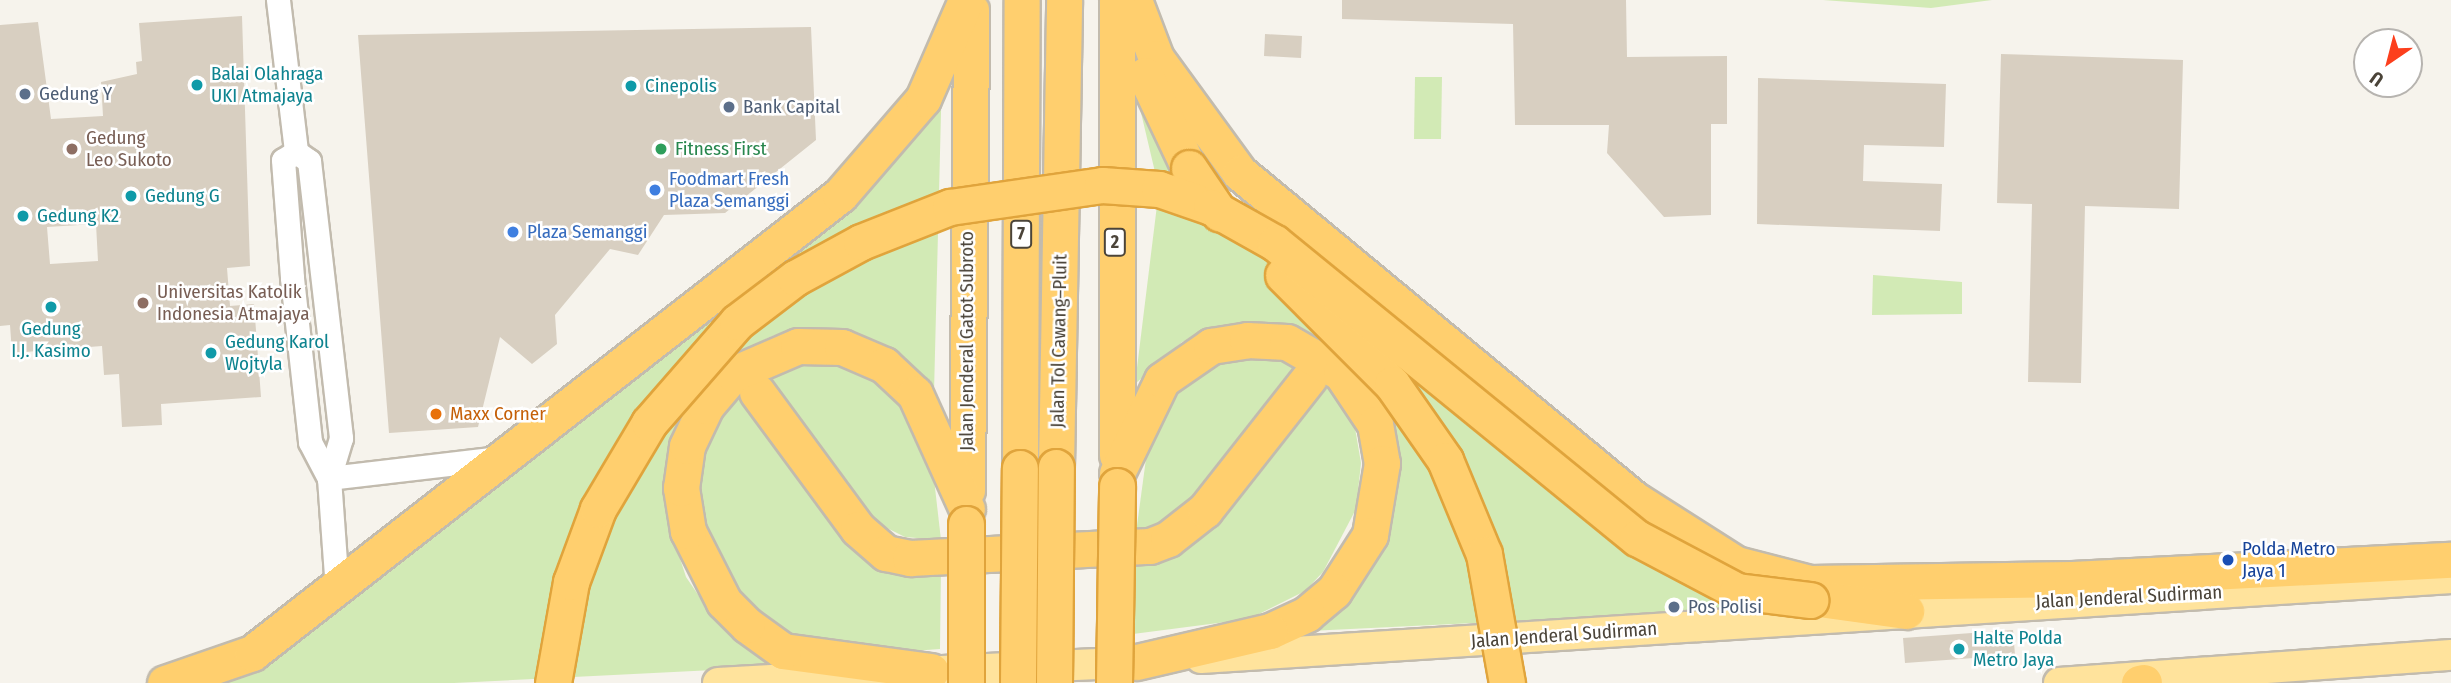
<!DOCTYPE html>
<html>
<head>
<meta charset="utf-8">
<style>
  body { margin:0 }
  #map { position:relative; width:2451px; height:683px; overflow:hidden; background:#f6f3ec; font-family:"Fira Sans Condensed",sans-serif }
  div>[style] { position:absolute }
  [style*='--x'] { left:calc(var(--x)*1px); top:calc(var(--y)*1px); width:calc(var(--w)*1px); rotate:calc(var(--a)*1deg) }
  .green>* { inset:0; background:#d2eab5 }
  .building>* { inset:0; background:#d8cfc1 }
  .roads { filter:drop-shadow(2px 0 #c2bbae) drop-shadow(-2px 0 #c2bbae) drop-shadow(0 2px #c2bbae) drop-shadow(0 -2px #c2bbae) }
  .minor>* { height:23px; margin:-11.5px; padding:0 11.5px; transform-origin:11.5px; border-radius:11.5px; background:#fff }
  .major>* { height:30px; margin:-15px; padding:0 15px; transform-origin:15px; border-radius:15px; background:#ffe39c }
  .highway>* { height:35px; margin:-17.5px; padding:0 17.5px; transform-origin:17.5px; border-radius:17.5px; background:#ffcf6e }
  .bridges { filter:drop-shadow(2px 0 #e0a43c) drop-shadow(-2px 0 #e0a43c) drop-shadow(0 2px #e0a43c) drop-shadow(0 -2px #e0a43c) }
  .highway-bridge>* { height:35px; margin:-17.5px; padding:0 17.5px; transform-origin:17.5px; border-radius:17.5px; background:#ffcf6e }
  .dots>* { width:19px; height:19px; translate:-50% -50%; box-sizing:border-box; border:4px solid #fff; border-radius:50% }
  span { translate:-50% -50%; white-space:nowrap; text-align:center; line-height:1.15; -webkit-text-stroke:5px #fff; paint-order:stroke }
  .shield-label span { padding:2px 5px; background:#fff; border:2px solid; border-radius:5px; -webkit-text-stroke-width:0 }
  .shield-label { font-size:18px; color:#4b4439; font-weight:700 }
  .culture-label { font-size:19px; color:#0d838f }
  .left { translate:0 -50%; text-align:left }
  .service-label { font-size:19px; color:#4e5e75 }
  .education-label { font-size:19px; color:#785e54 }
  .leisure-label { font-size:19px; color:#27864d }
  .shop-label { font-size:19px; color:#366cbe }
  .street-label { font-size:19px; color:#4b4439 }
  .food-label { font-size:19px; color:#c56008 }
  .transit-label { font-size:19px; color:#164399 }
  .north { position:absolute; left:2353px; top:28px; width:70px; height:70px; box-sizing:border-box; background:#fff; border:2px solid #b7b4b0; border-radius:50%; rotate:215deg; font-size:19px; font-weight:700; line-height:28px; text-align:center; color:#4b4439 }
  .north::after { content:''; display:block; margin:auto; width:24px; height:32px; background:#fc3f1d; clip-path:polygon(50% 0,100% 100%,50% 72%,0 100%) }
</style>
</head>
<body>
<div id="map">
  <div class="green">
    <div style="clip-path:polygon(1823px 0,1992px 0,1931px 8px)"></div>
    <div style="clip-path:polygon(1117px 11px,1189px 168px,1637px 538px,1873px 604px,1309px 631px,1363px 567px,1377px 400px,1215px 329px,1182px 342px,1135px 384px,1159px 189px)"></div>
    <div style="clip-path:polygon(942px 73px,934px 393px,899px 356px,842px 329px,805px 327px,772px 336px,719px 362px,671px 531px,686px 577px,716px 621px,776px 667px,454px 683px,223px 683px,446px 526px,438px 511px,840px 195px)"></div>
    <div style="clip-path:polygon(1415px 77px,1442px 77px,1441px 139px,1414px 139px)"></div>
    <div style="clip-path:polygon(1873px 275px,1962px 282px,1962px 314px,1872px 315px)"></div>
    <div style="clip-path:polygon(1244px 351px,1299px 363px,1187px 514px,1136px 533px,1150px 429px,1179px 379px)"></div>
    <div style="clip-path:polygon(792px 360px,835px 360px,874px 377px,901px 402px,934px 479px,941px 540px,905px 537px,871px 520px,760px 374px)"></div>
    <div style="clip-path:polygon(1320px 379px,1336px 392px,1355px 428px,1361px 463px,1356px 509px,1323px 572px,1305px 591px,1249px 619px,1133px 634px,1135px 553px)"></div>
    <div style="clip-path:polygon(740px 386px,857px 539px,941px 565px,940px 649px,857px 655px,814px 646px,739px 605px,696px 533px,695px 455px,718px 408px)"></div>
  </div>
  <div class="building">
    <div style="clip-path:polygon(1342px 0,1626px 0,1627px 57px,1727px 56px,1727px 124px,1711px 124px,1711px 215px,1664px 217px,1607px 153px,1609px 125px,1515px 125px,1513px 24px,1342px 19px)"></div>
    <div style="clip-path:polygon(evenodd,242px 16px,250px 266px,227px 268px,230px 306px,254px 304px,261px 397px,161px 404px,162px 425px,122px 427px,119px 374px,104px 375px,102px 346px,12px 353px,10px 325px,0 326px,0 25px,38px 22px,51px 119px,103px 116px,101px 82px,137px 74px,136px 62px,142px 61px,139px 23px,242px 16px,96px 224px,98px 261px,50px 264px,47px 227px,96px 224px)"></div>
    <div style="clip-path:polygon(811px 27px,816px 140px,725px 213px,664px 215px,638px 255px,610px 249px,555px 315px,557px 344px,532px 364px,500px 337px,478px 427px,389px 433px,358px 35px)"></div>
    <div style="clip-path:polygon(1265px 34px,1302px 36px,1301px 58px,1264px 56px)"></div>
    <div style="clip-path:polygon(2001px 54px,2183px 60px,2179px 209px,2085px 206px,2081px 383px,2028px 382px,2032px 204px,1997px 203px)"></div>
    <div style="clip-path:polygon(1758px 78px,1946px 84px,1944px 147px,1864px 145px,1863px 181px,1942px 184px,1940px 231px,1757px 224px)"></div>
    <div style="clip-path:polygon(2013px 630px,2015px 655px,1905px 663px,1903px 638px)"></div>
  </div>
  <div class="roads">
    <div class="minor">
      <div style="--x:278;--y:0;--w:153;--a:83.2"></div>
      <div style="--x:296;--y:152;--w:16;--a:35"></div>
      <div style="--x:309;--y:161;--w:279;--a:83.4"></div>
      <div style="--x:341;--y:438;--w:42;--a:106.7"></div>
      <div style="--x:329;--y:478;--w:111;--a:85.9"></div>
      <div style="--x:296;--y:152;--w:15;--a:148"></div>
      <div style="--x:283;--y:160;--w:118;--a:85.6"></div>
      <div style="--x:292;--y:278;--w:165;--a:83.7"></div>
      <div style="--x:310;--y:442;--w:41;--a:62.2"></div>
      <div style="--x:329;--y:478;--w:171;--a:-6.7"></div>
    </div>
    <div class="major">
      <div style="--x:1201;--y:658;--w:1253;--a:-3.66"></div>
      <div style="--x:942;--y:671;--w:195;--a:-2.6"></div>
      <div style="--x:718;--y:683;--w:160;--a:-3.2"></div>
      <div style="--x:2059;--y:683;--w:393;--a:-4.1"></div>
    </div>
    <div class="highway">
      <div style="--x:1134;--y:0;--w:62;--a:69.2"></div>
      <div style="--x:1156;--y:58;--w:142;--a:53.9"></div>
      <div style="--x:1240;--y:173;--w:511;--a:39.6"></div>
      <div style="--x:1634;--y:499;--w:121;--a:32.5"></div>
      <div style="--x:1736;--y:564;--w:76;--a:14.4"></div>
      <div style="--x:1810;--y:583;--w:262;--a:-0.9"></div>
      <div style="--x:2072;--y:579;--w:379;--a:-2.9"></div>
      <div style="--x:1145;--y:75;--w:103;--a:64.7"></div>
      <div style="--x:757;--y:392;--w:170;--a:53.6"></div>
      <div style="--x:858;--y:529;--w:37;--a:41"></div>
      <div style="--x:886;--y:553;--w:25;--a:12"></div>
      <div style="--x:910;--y:558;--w:240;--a:-2.9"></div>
      <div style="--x:1150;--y:546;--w:19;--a:-21"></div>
      <div style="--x:1168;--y:539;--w:47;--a:-38.1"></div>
      <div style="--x:1205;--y:510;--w:168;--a:-51.8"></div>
      <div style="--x:1117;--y:455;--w:455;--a:-90"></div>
      <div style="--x:1056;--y:467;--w:467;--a:-89"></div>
      <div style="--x:1020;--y:468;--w:468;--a:-89.8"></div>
      <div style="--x:1117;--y:473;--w:103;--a:-64.2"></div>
      <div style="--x:1162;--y:380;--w:60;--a:-34.8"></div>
      <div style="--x:1211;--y:346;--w:36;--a:-9"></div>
      <div style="--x:1247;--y:340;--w:40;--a:2.9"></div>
      <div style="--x:1287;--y:342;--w:62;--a:29.9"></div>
      <div style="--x:1341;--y:373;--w:61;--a:56.3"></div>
      <div style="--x:1375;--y:424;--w:40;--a:80"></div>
      <div style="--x:1382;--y:463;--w:73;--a:99.5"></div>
      <div style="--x:1370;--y:535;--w:67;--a:122.7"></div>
      <div style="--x:1334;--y:591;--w:35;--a:140"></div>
      <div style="--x:1307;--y:614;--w:41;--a:155.3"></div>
      <div style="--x:1270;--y:631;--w:137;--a:166.9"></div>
      <div style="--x:967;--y:490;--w:480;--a:-89.5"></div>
      <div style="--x:1827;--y:600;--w:80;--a:7.9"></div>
      <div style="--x:931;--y:671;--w:149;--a:-172.3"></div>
      <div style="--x:783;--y:651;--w:44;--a:-144.2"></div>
      <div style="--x:747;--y:625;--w:33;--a:-135"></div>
      <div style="--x:724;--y:602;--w:80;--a:-116.9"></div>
      <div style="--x:688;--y:531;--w:44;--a:-99.2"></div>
      <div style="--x:681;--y:488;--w:42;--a:-81.9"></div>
      <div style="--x:687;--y:446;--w:44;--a:-64.6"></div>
      <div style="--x:706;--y:406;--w:42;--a:-49.8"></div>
      <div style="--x:733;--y:374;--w:71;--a:-23.3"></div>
      <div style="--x:798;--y:346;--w:44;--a:1.3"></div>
      <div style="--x:842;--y:347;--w:46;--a:23.2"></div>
      <div style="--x:884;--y:365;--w:42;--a:43.1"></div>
      <div style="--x:915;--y:394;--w:126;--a:65.7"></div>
      <div style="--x:165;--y:683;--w:92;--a:-19"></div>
      <div style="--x:252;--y:653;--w:745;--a:-37.92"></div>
      <div style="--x:840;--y:195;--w:127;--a:-49.2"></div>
      <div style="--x:923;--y:99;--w:108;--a:-66.5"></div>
      <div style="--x:2139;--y:683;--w:5;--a:-11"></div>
    </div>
  </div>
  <div class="bridges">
    <div class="highway-bridge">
      <div style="--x:1189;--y:168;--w:55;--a:56"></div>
      <div style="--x:1283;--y:275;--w:154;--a:45"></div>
      <div style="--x:1392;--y:384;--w:93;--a:55.1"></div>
      <div style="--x:1445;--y:460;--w:102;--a:67.5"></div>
      <div style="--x:1484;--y:554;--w:131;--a:79.9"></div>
      <div style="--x:553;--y:683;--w:103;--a:-79.9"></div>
      <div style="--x:571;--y:582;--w:78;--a:-69.7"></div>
      <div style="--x:598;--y:509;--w:100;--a:-59.3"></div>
      <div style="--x:649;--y:423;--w:134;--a:-48.9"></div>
      <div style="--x:737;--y:322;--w:73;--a:-37.2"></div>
      <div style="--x:795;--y:278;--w:75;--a:-28.6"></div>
      <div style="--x:861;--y:242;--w:96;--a:-21.5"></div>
      <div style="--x:950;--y:207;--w:154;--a:-8.2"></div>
      <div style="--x:1102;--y:185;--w:57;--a:4"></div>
      <div style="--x:1159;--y:189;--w:55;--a:19.1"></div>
      <div style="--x:1211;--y:207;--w:73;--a:29.4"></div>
      <div style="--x:1275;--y:243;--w:467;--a:39.2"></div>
      <div style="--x:1637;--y:538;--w:113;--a:27.9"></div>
      <div style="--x:1737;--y:591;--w:74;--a:7"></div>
      <div style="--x:966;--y:683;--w:159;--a:-90"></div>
      <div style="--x:1018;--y:683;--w:215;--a:-89.5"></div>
      <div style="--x:1054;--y:683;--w:216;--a:-89.5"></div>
      <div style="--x:1114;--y:683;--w:197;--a:-89.1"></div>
    </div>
  </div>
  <div class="dots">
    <div style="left:197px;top:85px;background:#0f9aa8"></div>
    <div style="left:631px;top:86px;background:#0f9aa8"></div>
    <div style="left:25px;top:94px;background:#5c6f8a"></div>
    <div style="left:729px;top:107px;background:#5c6f8a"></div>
    <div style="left:72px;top:149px;background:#8d6e63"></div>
    <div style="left:661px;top:149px;background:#2e9e5b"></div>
    <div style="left:655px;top:190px;background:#3f7fe0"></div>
    <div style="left:131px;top:196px;background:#0f9aa8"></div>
    <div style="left:23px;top:216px;background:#0f9aa8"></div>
    <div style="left:513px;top:232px;background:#3f7fe0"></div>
    <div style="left:143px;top:303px;background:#8d6e63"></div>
    <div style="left:51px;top:307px;background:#0f9aa8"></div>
    <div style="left:211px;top:353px;background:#0f9aa8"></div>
    <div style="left:436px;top:414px;background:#e8710a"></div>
    <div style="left:2228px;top:560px;background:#1a4fb4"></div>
    <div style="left:1674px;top:607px;background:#5c6f8a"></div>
    <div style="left:1959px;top:649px;background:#0f9aa8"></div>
  </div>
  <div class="shield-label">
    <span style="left:1021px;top:234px">7</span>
    <span style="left:1115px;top:242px">2</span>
  </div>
  <div class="culture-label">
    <span class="left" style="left:211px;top:85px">Balai Olahraga<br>UKI Atmajaya</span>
    <span class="left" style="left:645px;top:86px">Cinepolis</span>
    <span class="left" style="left:145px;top:196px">Gedung G</span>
    <span class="left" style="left:37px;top:216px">Gedung K2</span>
    <span style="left:51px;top:340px">Gedung<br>I.J. Kasimo</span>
    <span class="left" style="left:225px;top:353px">Gedung Karol<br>Wojtyla</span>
    <span class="left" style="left:1973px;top:649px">Halte Polda<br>Metro Jaya</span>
  </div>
  <div class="service-label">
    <span class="left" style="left:39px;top:94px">Gedung Y</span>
    <span class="left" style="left:743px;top:107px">Bank Capital</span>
    <span class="left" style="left:1688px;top:607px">Pos Polisi</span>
  </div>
  <div class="education-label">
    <span class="left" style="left:86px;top:149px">Gedung<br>Leo Sukoto</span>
    <span class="left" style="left:157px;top:303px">Universitas Katolik<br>Indonesia Atmajaya</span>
  </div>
  <div class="leisure-label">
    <span class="left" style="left:675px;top:149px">Fitness First</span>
  </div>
  <div class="shop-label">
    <span class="left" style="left:669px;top:190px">Foodmart Fresh<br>Plaza Semanggi</span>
    <span class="left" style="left:527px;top:232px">Plaza Semanggi</span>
  </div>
  <div class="street-label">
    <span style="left:967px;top:341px;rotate:-90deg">Jalan Jenderal Gatot Subroto</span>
    <span style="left:1059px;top:341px;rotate:-89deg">Jalan Tol Cawang–Pluit</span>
    <span style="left:2129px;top:597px;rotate:-3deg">Jalan Jenderal Sudirman</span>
    <span style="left:1564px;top:635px;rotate:-4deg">Jalan Jenderal Sudirman</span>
  </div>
  <div class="food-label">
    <span class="left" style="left:450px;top:414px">Maxx Corner</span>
  </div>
  <div class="transit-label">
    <span class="left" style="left:2242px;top:560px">Polda Metro<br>Jaya 1</span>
  </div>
  <div class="north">U</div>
</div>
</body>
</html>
